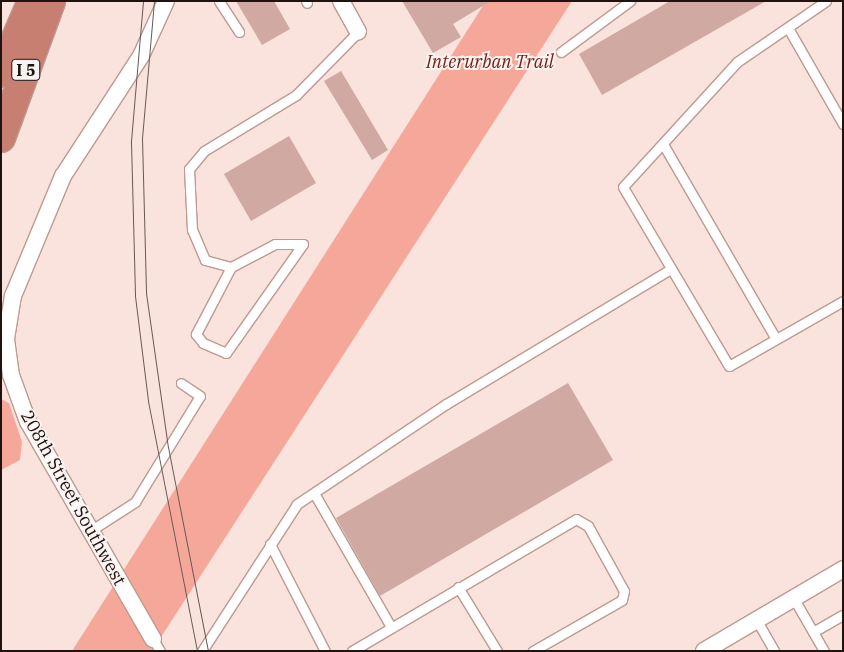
<!DOCTYPE html>
<html>
<head>
<meta charset="utf-8">
<style>
  body { margin:0 }
  #map { position:relative; width:844px; height:652px; overflow:hidden; background:#fae2dd; font-family:"IBM Plex Serif",serif }
  div>[style] { position:absolute }
  [style*='--x'] { left:calc(var(--x)*1px); top:calc(var(--y)*1px); width:calc(var(--w)*1px); rotate:calc(var(--a)*1deg) }
  .green>* { inset:0; background:#f5a89a }
  .building>* { inset:0; background:#cfa9a2 }
  .roads { filter:drop-shadow(1px 0 #be9991) drop-shadow(-1px 0 #be9991) drop-shadow(0 1px #be9991) drop-shadow(0 -1px #be9991) }
  .service>* { height:9px; margin:-4.5px; padding:0 4.5px; transform-origin:4.5px; border-radius:4.5px; background:#fff }
  .minor>* { height:16px; margin:-8px; padding:0 8px; transform-origin:8px; border-radius:8px; background:#fff }
  .motorway>* { height:28px; margin:-14px; padding:0 14px; transform-origin:14px; border-radius:14px; background:#c77f71 }
  .tram>* { height:1px; margin:-0.5px; padding:0 0.5px; transform-origin:0.5px; border-radius:0.5px; background:#685854 }
  span { translate:-50% -50%; white-space:nowrap; text-align:center; line-height:1.15; -webkit-text-stroke:4px #fbf3f1; paint-order:stroke }
  .shield-label span { padding:1px 4px; background:#fbf3f1; border:1px solid; border-radius:4px; -webkit-text-stroke-width:0 }
  .shield-label { font-size:16px; color:#1f120f; font-weight:700 }
  .park-label { font-size:18px; color:#761f12; font-style:italic }
  .street-label { font-size:18px; color:#1f120f }
  .frame { position:absolute; inset:0; border:2px solid #1f120f; pointer-events:none }
</style>
</head>
<body>
<div id="map">
  <div class="green">
    <div style="clip-path:polygon(486px 1px,572px 1px,152px 651px,72px 651px)"></div>
    <div style="clip-path:polygon(1px 399px,9px 403px,22px 442px,20px 460px,1px 470px)"></div>
  </div>
  <div class="building">
    <div style="clip-path:polygon(236px 1px,274px 1px,290px 29px,262px 45px)"></div>
    <div style="clip-path:polygon(402px 1px,491px 1px,453px 24px,461px 37px,433px 53px)"></div>
    <div style="clip-path:polygon(670px 1px,766px 1px,602px 95px,579px 54px)"></div>
    <div style="clip-path:polygon(341px 71px,388px 150px,372px 160px,324px 81px)"></div>
    <div style="clip-path:polygon(289px 136px,316px 183px,251px 221px,224px 174px)"></div>
    <div style="clip-path:polygon(568px 383px,613px 460px,380px 596px,336px 518px)"></div>
  </div>
  <div class="roads">
    <div class="service">
      <div style="--x:219;--y:1;--w:37;--a:57"></div>
      <div style="--x:306;--y:1;--w:2;--a:63"></div>
      <div style="--x:826;--y:1;--w:108;--a:145.6"></div>
      <div style="--x:737;--y:62;--w:169;--a:132.4"></div>
      <div style="--x:623;--y:187;--w:208;--a:59.4"></div>
      <div style="--x:729;--y:366;--w:131;--a:-29.7"></div>
      <div style="--x:788;--y:28;--w:111;--a:60.2"></div>
      <div style="--x:561;--y:52;--w:86;--a:-36.5"></div>
      <div style="--x:663;--y:144;--w:225;--a:59.9"></div>
      <div style="--x:231;--y:267;--w:76;--a:117.6"></div>
      <div style="--x:196;--y:334;--w:11;--a:52"></div>
      <div style="--x:203;--y:343;--w:25;--a:23"></div>
      <div style="--x:226;--y:353;--w:133;--a:-54.8"></div>
      <div style="--x:303;--y:244;--w:28;--a:180"></div>
      <div style="--x:275;--y:244;--w:50;--a:152.4"></div>
      <div style="--x:231;--y:267;--w:27;--a:-165"></div>
      <div style="--x:205;--y:260;--w:33;--a:-113"></div>
      <div style="--x:192;--y:230;--w:61;--a:-92.8"></div>
      <div style="--x:189;--y:169;--w:23;--a:-50"></div>
      <div style="--x:204;--y:151;--w:108;--a:-31.3"></div>
      <div style="--x:296;--y:95;--w:88;--a:-45.5"></div>
      <div style="--x:314;--y:493;--w:155;--a:60.1"></div>
      <div style="--x:90;--y:531;--w:54;--a:-32.8"></div>
      <div style="--x:135;--y:502;--w:124;--a:-58.5"></div>
      <div style="--x:200;--y:396;--w:23;--a:-146"></div>
      <div style="--x:270;--y:544;--w:120;--a:62.8"></div>
      <div style="--x:458;--y:587;--w:75;--a:58.6"></div>
      <div style="--x:794;--y:599;--w:60;--a:60"></div>
      <div style="--x:757;--y:621;--w:34;--a:60"></div>
      <div style="--x:813;--y:632;--w:34;--a:-30"></div>
      <div style="--x:153;--y:639;--w:14;--a:60"></div>
      <div style="--x:202;--y:651;--w:175;--a:-57.1"></div>
      <div style="--x:297;--y:504;--w:179;--a:-33.9"></div>
      <div style="--x:446;--y:404;--w:262;--a:-31"></div>
      <div style="--x:352;--y:651;--w:260;--a:-30.5"></div>
      <div style="--x:576;--y:519;--w:14;--a:30"></div>
      <div style="--x:588;--y:526;--w:74;--a:61"></div>
      <div style="--x:624;--y:591;--w:9;--a:103"></div>
      <div style="--x:622;--y:600;--w:103;--a:150.2"></div>
    </div>
    <div class="minor">
      <div style="--x:341;--y:1;--w:35;--a:61"></div>
      <div style="--x:153;--y:639;--w:250;--a:-119.9"></div>
      <div style="--x:28;--y:422;--w:50;--a:-109.9"></div>
      <div style="--x:11;--y:375;--w:36;--a:-98"></div>
      <div style="--x:6;--y:339;--w:44;--a:-80.8"></div>
      <div style="--x:13;--y:296;--w:130;--a:-67.4"></div>
      <div style="--x:63;--y:176;--w:143;--a:-57"></div>
      <div style="--x:141;--y:56;--w:60;--a:-65.6"></div>
      <div style="--x:704;--y:651;--w:161;--a:-30.5"></div>
    </div>
    <div class="motorway">
      <div style="--x:1;--y:73;--w:78;--a:-66.7"></div>
      <div style="--x:1;--y:138;--w:146;--a:-69.9"></div>
    </div>
  </div>
  <div class="tram">
    <div style="--x:143;--y:1;--w:142;--a:94.9"></div>
    <div style="--x:131;--y:142;--w:154;--a:88.5"></div>
    <div style="--x:135;--y:296;--w:106;--a:82.9"></div>
    <div style="--x:148;--y:401;--w:255;--a:78.9"></div>
    <div style="--x:154;--y:1;--w:138;--a:95"></div>
    <div style="--x:142;--y:138;--w:155;--a:88.5"></div>
    <div style="--x:146;--y:293;--w:156;--a:81.9"></div>
    <div style="--x:168;--y:447;--w:208;--a:78.9"></div>
  </div>
  <div class="shield-label">
    <span style="left:26px;top:70px">I 5</span>
  </div>
  <div class="park-label">
    <span style="left:490px;top:62px">Interurban Trail</span>
  </div>
  <div class="street-label">
    <span style="left:73px;top:498px;rotate:61deg">208th Street Southwest</span>
  </div>
  <div class="frame"></div>
</div>
</body>
</html>
